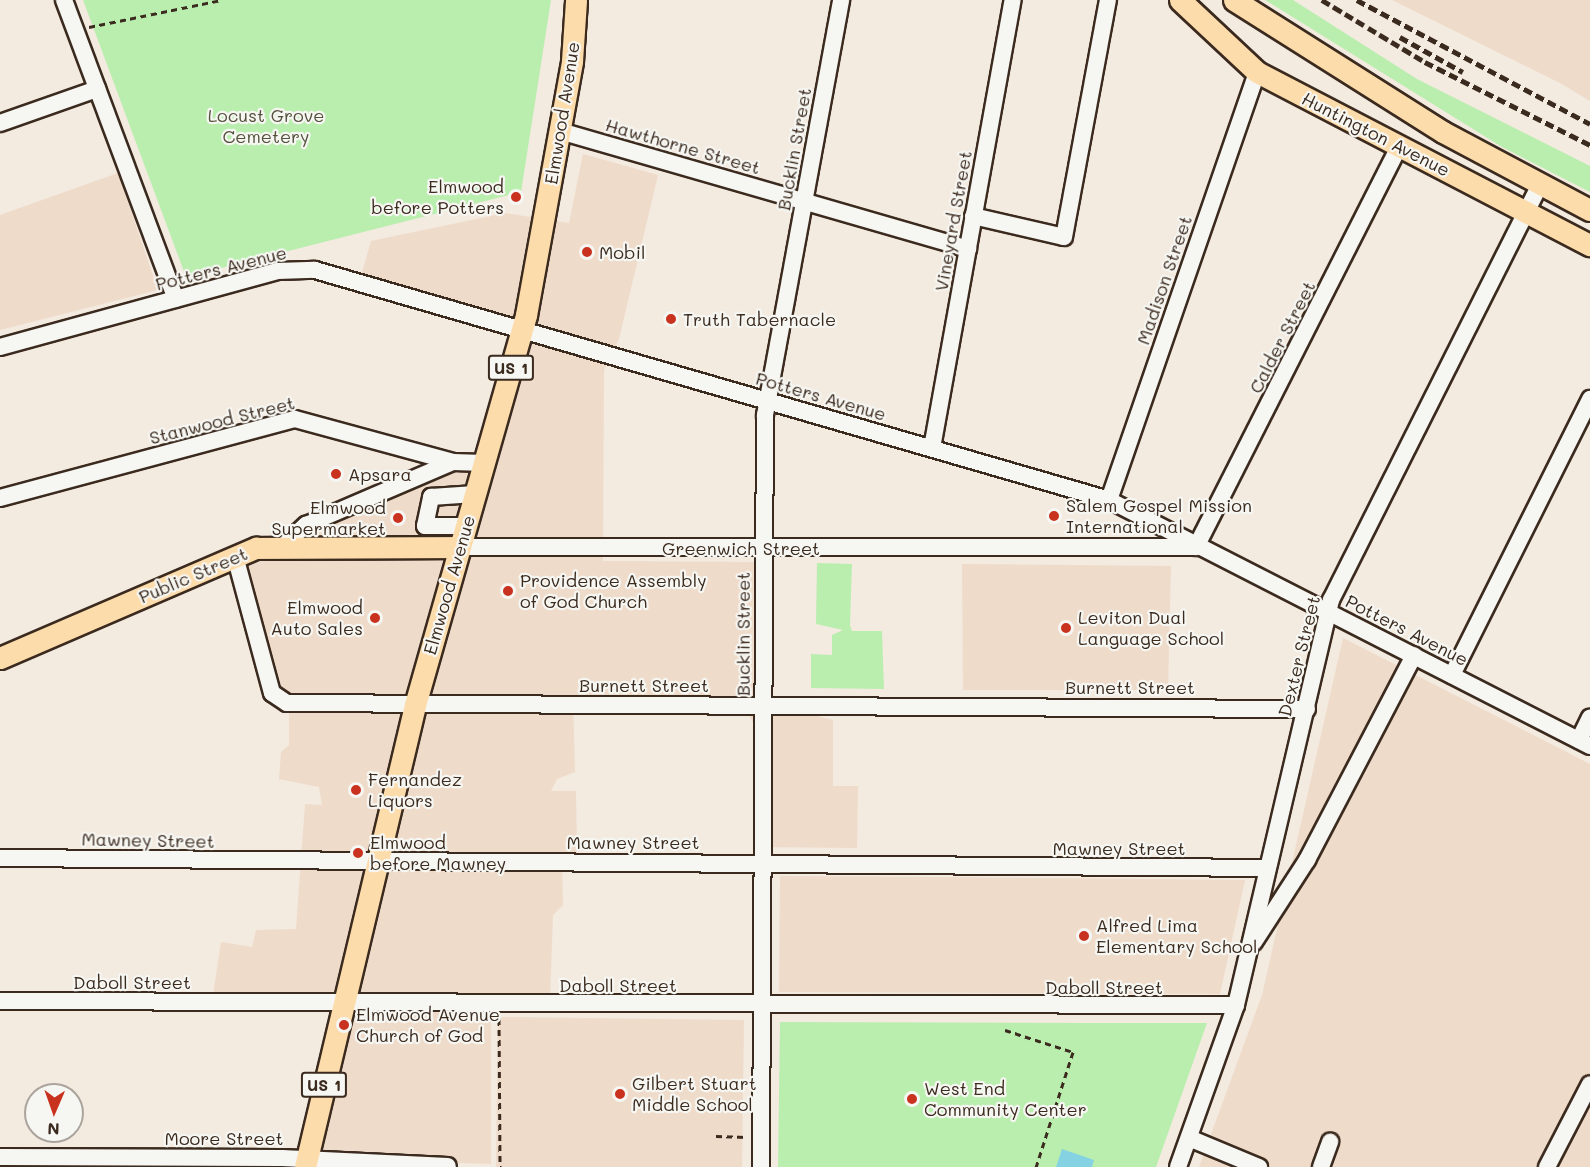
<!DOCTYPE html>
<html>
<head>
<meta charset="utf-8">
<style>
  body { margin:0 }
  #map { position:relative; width:1590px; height:1167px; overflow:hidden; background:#f3eae0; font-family:Mali,sans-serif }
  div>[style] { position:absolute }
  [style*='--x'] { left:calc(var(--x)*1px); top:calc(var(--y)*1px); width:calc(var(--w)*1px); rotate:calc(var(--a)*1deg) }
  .built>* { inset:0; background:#efdbca }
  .green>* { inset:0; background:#baeeaf }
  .water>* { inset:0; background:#84d2e2 }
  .path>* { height:3px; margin-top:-1.5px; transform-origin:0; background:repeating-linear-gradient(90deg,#3b2a1e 0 6px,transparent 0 10.5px) }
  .roads { filter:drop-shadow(2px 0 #3b2a1e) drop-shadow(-2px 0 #3b2a1e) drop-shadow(0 2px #3b2a1e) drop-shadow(0 -2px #3b2a1e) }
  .minor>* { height:16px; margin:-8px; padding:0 8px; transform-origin:8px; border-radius:8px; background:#f6f6f2 }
  .major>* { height:21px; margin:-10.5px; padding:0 10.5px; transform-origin:10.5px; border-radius:10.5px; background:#fddcac }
  .rail>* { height:4.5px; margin-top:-2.25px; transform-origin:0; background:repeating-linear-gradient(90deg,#3b2a1e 0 9px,transparent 0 13.5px) }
  .dots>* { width:16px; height:16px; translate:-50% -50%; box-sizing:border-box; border:3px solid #f6f6f2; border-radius:50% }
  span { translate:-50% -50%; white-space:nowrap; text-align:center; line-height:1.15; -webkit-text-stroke:4.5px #f6f6f2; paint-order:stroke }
  .shield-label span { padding:2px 4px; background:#f6f6f2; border:2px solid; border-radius:4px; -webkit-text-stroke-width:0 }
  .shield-label { font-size:16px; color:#3b2a1e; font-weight:700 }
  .street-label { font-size:18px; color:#3b2a1e }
  .park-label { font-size:18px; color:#54513b }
  .poi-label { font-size:18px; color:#3b2a1e }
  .right { translate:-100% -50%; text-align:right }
  .left { translate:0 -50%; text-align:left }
  .north { position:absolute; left:24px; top:1083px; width:60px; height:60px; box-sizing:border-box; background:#f6f6f2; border:2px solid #aba49d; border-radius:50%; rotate:182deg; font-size:16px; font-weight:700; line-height:24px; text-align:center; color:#3b2a1e }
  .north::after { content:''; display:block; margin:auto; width:21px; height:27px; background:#c8321e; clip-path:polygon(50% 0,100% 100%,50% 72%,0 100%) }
</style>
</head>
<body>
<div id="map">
  <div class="built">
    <div style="clip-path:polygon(1392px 0,1590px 0,1590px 101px,1560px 83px)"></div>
    <div style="clip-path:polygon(583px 154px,658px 175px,619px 339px,604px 370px,603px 561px,756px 562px,755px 700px,833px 720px,833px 786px,858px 786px,857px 848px,760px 847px,761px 738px,741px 700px,573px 700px,575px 772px,557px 779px,551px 791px,576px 791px,577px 854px,562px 858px,563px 905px,553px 915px,550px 999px,491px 999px,491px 1164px,381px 1160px,217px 1167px,219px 1153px,304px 1153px,341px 1002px,213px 995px,221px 942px,252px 947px,256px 930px,296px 929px,305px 804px,322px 805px,319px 787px,279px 779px,281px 752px,289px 745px,289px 699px,274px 691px,230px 554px,438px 461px,480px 452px,518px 327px,361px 276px,371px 241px,505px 213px,569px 223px)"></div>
    <div style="clip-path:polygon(118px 173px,158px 290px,0 330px,0 215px)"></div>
    <div style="clip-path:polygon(962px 564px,1171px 566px,1168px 690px,963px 690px)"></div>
    <div style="clip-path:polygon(1343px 638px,1590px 764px,1590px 1074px,1584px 1086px,1590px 1097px,1590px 1167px,1199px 1167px,1262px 995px)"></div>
    <div style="clip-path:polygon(780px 876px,934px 877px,1245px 880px,1220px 994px,779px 992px)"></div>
    <div style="clip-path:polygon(498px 1017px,744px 1020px,742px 1167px,496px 1167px)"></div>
  </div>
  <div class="green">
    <div style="clip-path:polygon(83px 0,551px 0,521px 192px,186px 277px)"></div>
    <div style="clip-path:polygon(1265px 0,1293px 0,1417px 79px,1590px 166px,1590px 192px,1502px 147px)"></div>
    <div style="clip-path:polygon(817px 563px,852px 564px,850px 625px,852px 631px,882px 631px,884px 689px,811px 688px,811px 654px,832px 655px,832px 635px,843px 630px,816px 624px)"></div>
    <div style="clip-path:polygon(780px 1022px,1081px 1023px,1207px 1023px,1156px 1167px,778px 1167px)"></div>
  </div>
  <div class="water">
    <div style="clip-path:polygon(1062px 1149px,1094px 1160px,1092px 1167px,1056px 1167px)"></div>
  </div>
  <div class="path">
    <div style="--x:89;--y:27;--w:136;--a:-11.5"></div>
    <div style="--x:499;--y:1019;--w:148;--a:89.6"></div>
    <div style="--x:1005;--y:1030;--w:71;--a:17.9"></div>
    <div style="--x:1073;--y:1052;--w:121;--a:107.8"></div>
    <div style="--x:716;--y:1136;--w:31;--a:2"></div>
  </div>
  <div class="roads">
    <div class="minor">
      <div style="--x:64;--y:0;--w:319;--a:69.5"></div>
      <div style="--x:0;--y:123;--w:103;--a:-19.3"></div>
      <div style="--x:560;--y:131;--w:425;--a:16.1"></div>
      <div style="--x:973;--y:216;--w:93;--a:13"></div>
      <div style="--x:1064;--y:237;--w:241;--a:-79.5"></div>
      <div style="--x:0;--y:347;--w:287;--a:-15.3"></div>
      <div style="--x:277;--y:271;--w:38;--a:-2"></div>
      <div style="--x:315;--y:270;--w:827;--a:16.15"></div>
      <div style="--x:1109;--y:500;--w:540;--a:27.09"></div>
      <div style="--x:932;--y:448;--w:455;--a:-79.8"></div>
      <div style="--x:0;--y:498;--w:305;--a:-15"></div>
      <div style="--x:295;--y:419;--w:164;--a:15.2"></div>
      <div style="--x:1109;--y:500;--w:453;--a:-70.9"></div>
      <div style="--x:466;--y:526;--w:41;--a:180"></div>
      <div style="--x:425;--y:526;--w:30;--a:-78"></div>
      <div style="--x:431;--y:497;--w:44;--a:-3.9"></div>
      <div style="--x:282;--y:547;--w:33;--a:-43"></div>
      <div style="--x:306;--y:525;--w:160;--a:-23.2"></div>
      <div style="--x:453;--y:462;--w:31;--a:2"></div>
      <div style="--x:460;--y:547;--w:736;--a:0"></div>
      <div style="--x:1196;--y:547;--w:449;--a:-63.1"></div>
      <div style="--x:235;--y:556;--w:142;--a:74.9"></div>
      <div style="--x:272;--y:693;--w:18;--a:34"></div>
      <div style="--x:287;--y:703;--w:1020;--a:0.34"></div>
      <div style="--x:1452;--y:675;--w:309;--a:-63.4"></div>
      <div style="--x:1579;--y:740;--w:25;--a:-64"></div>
      <div style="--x:0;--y:858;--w:1267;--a:0.45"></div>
      <div style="--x:1254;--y:942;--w:98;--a:-57.1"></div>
      <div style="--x:1307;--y:860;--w:231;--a:-62.4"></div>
      <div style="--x:0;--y:1001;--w:1236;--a:0.19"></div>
      <div style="--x:1189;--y:1138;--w:76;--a:22.5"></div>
      <div style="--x:0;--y:1157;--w:282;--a:0.2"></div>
      <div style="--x:282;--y:1158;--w:166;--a:2.8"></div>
      <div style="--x:761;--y:1167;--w:752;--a:-89.7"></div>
      <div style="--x:765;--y:415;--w:422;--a:-79.6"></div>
      <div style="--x:1178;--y:1167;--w:172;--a:-70.3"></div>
      <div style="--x:1236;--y:1005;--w:416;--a:-76.8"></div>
      <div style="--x:1331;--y:600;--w:466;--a:-63.3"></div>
      <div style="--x:1321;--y:1167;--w:27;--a:-70"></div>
      <div style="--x:1547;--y:1167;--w:93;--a:-62.6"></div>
    </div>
    <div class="major">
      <div style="--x:1180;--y:0;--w:105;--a:43.1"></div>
      <div style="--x:1257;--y:72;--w:375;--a:27.5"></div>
      <div style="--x:1234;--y:0;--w:247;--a:32.3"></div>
      <div style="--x:1443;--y:132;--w:166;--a:28"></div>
      <div style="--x:0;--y:658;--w:279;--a:-23.3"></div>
      <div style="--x:256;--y:548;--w:204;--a:-0.3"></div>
      <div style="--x:305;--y:1167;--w:475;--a:-76.6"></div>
      <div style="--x:415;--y:705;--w:405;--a:-74.1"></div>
      <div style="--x:526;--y:315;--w:258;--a:-79.7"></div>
      <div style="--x:572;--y:61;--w:61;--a:-86.2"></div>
    </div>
  </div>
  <div class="rail">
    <div style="--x:1322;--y:0;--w:120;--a:31"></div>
    <div style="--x:1425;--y:62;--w:185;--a:26.7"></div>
    <div style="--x:1357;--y:0;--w:264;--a:28"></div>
    <div style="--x:1400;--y:37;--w:72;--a:29.1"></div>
  </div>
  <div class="dots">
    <div style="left:516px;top:197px;background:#c8321e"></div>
    <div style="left:587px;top:252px;background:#c8321e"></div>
    <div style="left:671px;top:319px;background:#c8321e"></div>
    <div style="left:336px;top:474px;background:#c8321e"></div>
    <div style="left:1054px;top:516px;background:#c8321e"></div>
    <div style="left:398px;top:518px;background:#c8321e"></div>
    <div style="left:508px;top:591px;background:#c8321e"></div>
    <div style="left:375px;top:618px;background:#c8321e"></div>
    <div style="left:1066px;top:628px;background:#c8321e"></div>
    <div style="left:356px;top:790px;background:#c8321e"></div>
    <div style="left:358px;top:853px;background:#c8321e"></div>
    <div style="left:1084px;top:936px;background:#c8321e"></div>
    <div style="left:344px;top:1025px;background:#c8321e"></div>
    <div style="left:620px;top:1094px;background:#c8321e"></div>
    <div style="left:912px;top:1099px;background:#c8321e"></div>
  </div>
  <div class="shield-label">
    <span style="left:511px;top:368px">US 1</span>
    <span style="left:324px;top:1085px">US 1</span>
  </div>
  <div class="street-label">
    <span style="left:562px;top:113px;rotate:-81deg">Elmwood Avenue</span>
    <span style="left:1376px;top:134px;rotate:27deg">Huntington Avenue</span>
    <span style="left:683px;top:146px;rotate:16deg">Hawthorne Street</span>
    <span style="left:794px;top:149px;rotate:-80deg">Bucklin Street</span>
    <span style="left:953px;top:221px;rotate:-80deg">Vineyard Street</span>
    <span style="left:221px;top:268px;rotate:-14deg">Potters Avenue</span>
    <span style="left:1164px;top:280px;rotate:-71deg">Madison Street</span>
    <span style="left:1282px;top:337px;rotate:-63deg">Calder Street</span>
    <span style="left:821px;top:396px;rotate:16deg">Potters Avenue</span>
    <span style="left:222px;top:420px;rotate:-14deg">Stanwood Street</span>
    <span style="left:741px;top:548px">Greenwich Street</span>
    <span style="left:193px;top:575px;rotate:-23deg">Public Street</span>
    <span style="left:449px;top:585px;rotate:-74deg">Elmwood Avenue</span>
    <span style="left:1407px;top:630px;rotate:27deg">Potters Avenue</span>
    <span style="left:743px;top:634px;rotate:-90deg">Bucklin Street</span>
    <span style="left:1299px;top:656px;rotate:-76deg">Dexter Street</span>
    <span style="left:644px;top:685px">Burnett Street</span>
    <span style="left:1130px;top:687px">Burnett Street</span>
    <span style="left:148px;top:840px;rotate:1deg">Mawney Street</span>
    <span style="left:633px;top:842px">Mawney Street</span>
    <span style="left:1119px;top:848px">Mawney Street</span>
    <span style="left:132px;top:982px">Daboll Street</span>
    <span style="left:618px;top:985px">Daboll Street</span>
    <span style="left:1104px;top:987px">Daboll Street</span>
    <span style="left:224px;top:1138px">Moore Street</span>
  </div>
  <div class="park-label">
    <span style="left:266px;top:126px">Locust Grove<br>Cemetery</span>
  </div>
  <div class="poi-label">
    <span class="right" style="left:504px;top:197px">Elmwood<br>before Potters</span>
    <span class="left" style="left:599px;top:252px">Mobil</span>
    <span class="left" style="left:683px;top:319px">Truth Tabernacle</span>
    <span class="left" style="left:348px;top:474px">Apsara</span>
    <span class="left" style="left:1066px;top:516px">Salem Gospel Mission<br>International</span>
    <span class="right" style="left:386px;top:518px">Elmwood<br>Supermarket</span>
    <span class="left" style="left:520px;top:591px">Providence Assembly<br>of God Church</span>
    <span class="right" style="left:363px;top:618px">Elmwood<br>Auto Sales</span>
    <span class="left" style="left:1078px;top:628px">Leviton Dual<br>Language School</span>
    <span class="left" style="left:368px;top:790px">Fernandez<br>Liquors</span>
    <span class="left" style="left:370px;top:853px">Elmwood<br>before Mawney</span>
    <span class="left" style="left:1096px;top:936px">Alfred Lima<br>Elementary School</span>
    <span class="left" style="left:356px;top:1025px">Elmwood Avenue<br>Church of God</span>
    <span class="left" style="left:632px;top:1094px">Gilbert Stuart<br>Middle School</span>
    <span class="left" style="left:924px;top:1099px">West End<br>Community Center</span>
  </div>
  <div class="north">N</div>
</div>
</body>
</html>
